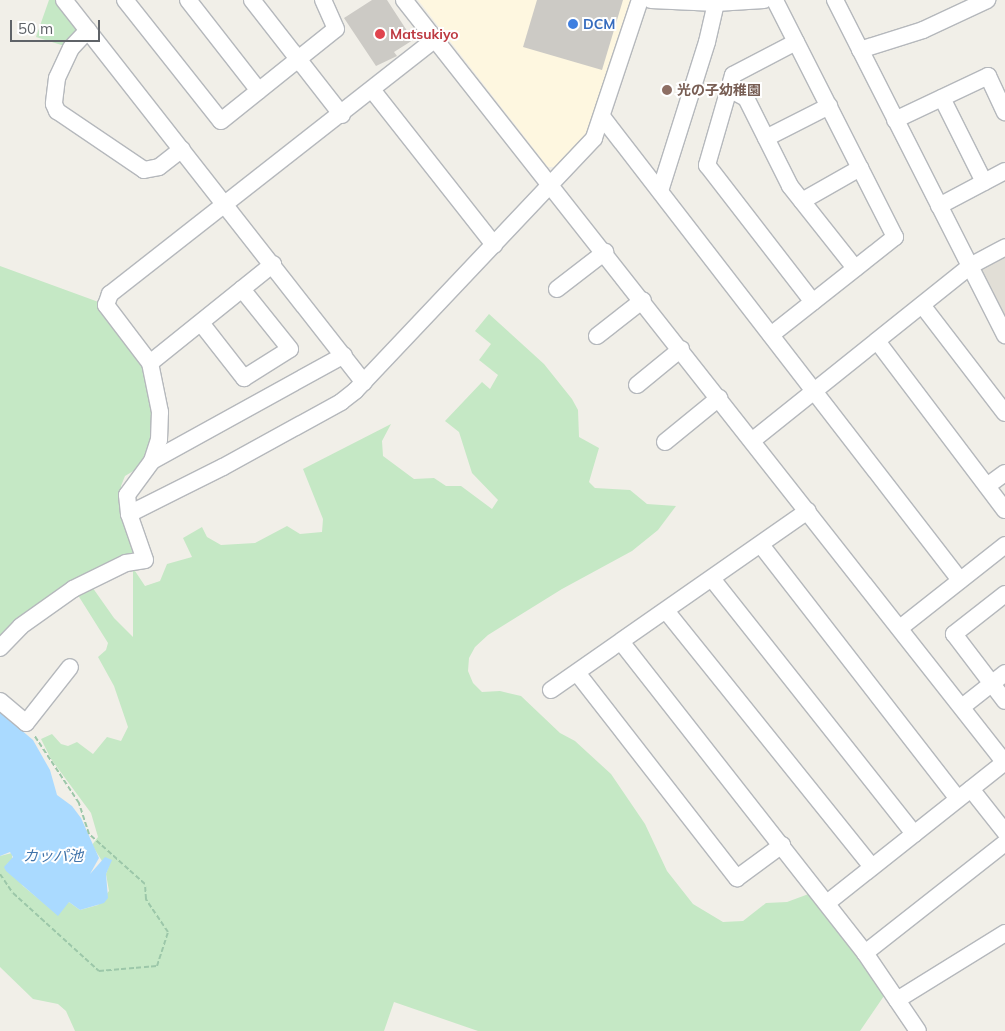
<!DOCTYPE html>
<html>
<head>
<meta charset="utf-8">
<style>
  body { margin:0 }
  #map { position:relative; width:1005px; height:1031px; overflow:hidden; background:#f1efe8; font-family:Mulish,"Noto Sans JP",sans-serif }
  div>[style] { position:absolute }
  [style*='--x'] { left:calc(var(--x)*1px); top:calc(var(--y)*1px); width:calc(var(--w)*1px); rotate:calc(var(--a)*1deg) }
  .commercial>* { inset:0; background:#fef7e0 }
  .education>* { inset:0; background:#e1ded6 }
  .green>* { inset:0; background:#c5e8c5 }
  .water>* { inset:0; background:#aadaff }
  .building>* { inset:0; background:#cccac5 }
  .path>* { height:2px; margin-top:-1px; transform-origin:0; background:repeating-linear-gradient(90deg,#9cc7a9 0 5px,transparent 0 7.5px) }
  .roads { filter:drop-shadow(1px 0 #b5b8bc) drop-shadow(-1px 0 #b5b8bc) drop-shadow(0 1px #b5b8bc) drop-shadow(0 -1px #b5b8bc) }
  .minor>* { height:16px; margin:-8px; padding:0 8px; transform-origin:8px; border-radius:8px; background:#fff }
  .dots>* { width:14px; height:14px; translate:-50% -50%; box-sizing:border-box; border:2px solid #fff; border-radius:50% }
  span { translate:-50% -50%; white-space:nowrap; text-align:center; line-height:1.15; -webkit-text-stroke:4px #fff; paint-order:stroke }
  .shop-label { font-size:14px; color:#366cbe; font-weight:700 }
  .left { translate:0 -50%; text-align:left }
  .health-label { font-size:14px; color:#be3a42; font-weight:700 }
  .education-label { font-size:14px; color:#785e54; font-weight:700 }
  .water-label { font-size:15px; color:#4174aa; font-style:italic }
  .scale { position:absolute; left:10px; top:20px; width:90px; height:22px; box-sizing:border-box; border:2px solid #5f6368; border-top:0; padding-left:6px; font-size:15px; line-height:18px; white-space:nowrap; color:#5f6368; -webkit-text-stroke:4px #fff; paint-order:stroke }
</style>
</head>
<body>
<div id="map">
  <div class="commercial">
    <div style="clip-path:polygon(418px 0,631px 0,587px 133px,554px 167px,548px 167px)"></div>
  </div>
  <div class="education">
    <div style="clip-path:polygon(1005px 257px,1005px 321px,979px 270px)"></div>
  </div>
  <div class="green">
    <div style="clip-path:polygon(49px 0,64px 0,88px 30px,71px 48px,36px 37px)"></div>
    <div style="clip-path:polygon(0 266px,104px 304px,146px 365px,157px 432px,145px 464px,125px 476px,121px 486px,121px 499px,139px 556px,0 641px)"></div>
    <div style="clip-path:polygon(489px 314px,544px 364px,572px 399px,578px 410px,579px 437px,599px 448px,589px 482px,595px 488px,630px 490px,647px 504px,676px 506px,658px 530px,632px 551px,562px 589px,488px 635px,475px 647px,469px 658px,468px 671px,473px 683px,482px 692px,500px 691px,521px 696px,560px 733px,575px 741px,611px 774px,645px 824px,667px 871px,693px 904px,723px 922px,743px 921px,766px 903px,787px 902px,814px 892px,886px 993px,860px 1031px,478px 1031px,394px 1002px,384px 1031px,75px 1031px,66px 1011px,58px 1004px,33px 999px,0 967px,0 856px,12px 853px,12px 860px,7px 864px,23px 886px,51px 909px,69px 902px,80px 910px,98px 905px,109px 891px,106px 874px,111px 860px,102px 861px,92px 845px,98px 837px,91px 813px,51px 759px,41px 739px,52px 734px,61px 744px,68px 746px,77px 742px,93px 754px,107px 737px,121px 741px,128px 727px,114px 686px,98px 657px,106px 650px,108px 643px,76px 592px,90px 584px,114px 618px,133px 637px,133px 568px,145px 586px,160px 581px,167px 564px,192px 557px,183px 538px,202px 527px,207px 537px,221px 545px,255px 543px,287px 526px,300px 534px,322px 532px,323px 519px,303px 469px,391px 424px,382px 441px,383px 456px,414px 479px,434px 478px,446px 486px,461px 486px,492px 509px,498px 500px,472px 473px,459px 432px,445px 421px,482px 382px,490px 389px,498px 375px,479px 360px,491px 344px,475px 331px)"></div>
  </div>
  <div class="water">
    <div style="clip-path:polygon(0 712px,33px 740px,50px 770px,57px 795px,72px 806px,81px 818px,99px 858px,90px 874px,105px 857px,112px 860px,106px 874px,108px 898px,104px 903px,80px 910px,69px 902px,58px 916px,6px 871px,4px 867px,13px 857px,10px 852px,0 856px)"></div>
  </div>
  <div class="building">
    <div style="clip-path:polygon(372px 0,387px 0,413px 40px,394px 52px,397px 56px,376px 66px,344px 18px)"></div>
    <div style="clip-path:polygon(537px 0,623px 0,602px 70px,523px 47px)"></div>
  </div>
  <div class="path">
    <div style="--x:0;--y:874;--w:23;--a:56"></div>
    <div style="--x:13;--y:893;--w:116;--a:42.2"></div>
    <div style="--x:99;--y:971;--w:58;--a:-4.9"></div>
    <div style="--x:157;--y:966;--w:36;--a:-72"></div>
    <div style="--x:168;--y:932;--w:40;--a:-124"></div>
    <div style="--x:146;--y:899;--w:15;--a:-94"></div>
    <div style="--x:145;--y:884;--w:75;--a:-138.2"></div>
    <div style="--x:89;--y:834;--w:33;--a:-108"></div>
    <div style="--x:79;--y:803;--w:82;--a:-123.5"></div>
  </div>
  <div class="roads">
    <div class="minor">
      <div style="--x:64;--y:0;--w:486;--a:51.9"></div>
      <div style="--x:125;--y:0;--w:154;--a:51.6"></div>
      <div style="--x:221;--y:121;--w:147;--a:-38.7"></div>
      <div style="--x:336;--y:29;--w:32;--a:-114"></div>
      <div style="--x:188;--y:0;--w:115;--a:52"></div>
      <div style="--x:252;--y:0;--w:146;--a:52"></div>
      <div style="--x:404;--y:0;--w:971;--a:51.77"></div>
      <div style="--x:651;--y:0;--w:65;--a:2.6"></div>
      <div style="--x:716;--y:3;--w:48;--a:-3.6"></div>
      <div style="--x:835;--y:0;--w:376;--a:63.1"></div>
      <div style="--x:88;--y:30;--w:25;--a:133"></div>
      <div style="--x:71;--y:48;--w:33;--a:115"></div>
      <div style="--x:57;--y:78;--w:26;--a:97"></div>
      <div style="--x:54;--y:104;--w:8;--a:67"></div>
      <div style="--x:57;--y:111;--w:105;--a:34.1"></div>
      <div style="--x:144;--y:170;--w:15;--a:-11"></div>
      <div style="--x:159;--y:167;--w:29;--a:-38"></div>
      <div style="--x:796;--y:42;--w:71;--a:152.4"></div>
      <div style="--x:733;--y:75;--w:94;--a:106.1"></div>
      <div style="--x:707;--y:165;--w:173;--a:52.3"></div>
      <div style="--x:860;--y:50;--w:66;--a:-17.6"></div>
      <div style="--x:923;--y:30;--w:71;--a:-25.1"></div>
      <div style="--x:729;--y:89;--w:19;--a:28"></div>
      <div style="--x:746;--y:98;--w:98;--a:63.4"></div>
      <div style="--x:790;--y:186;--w:105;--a:51.6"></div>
      <div style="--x:373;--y:91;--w:196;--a:51.8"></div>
      <div style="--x:942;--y:98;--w:94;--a:63.4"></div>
      <div style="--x:603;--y:118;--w:584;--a:52.31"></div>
      <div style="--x:895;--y:120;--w:103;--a:-25.3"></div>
      <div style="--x:988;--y:76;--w:40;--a:65"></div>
      <div style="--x:766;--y:138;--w:71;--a:-26.9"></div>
      <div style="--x:660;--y:191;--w:156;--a:-72.5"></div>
      <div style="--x:707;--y:42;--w:40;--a:-77"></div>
      <div style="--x:802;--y:201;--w:67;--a:-29.6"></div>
      <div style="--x:939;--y:206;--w:75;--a:-27.9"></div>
      <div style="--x:557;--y:289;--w:61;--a:-37.6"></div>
      <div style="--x:922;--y:305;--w:136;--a:52.5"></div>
      <div style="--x:201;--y:323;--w:70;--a:52"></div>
      <div style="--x:244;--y:378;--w:54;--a:-32.2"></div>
      <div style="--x:290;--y:349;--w:77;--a:-128.7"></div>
      <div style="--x:771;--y:335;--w:158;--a:-38.3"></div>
      <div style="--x:895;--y:237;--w:266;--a:-116.9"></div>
      <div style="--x:597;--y:336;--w:58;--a:-38"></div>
      <div style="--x:877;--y:341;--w:212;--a:52.9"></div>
      <div style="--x:150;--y:363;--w:158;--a:-38.8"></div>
      <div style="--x:637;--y:385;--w:57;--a:-39.3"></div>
      <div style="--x:753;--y:440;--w:278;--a:-38.7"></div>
      <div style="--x:970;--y:266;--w:40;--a:-28"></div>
      <div style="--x:665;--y:442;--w:70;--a:-39.2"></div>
      <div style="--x:152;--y:461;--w:219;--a:-28.9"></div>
      <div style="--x:987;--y:486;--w:22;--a:-36"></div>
      <div style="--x:129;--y:514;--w:105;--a:-26.6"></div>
      <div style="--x:223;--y:467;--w:135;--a:-28.8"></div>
      <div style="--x:341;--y:402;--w:18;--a:-38"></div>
      <div style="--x:355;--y:391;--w:348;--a:-46.6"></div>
      <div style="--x:594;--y:138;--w:145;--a:-71.6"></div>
      <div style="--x:761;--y:545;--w:321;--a:52.2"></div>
      <div style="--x:713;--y:580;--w:324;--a:51.6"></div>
      <div style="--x:1005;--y:594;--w:65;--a:141.9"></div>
      <div style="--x:954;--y:634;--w:84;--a:52.7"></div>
      <div style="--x:667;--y:612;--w:327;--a:51.2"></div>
      <div style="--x:900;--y:628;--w:134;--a:-38.3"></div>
      <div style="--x:622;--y:643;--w:394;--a:51.9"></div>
      <div style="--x:865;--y:953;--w:94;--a:55.8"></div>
      <div style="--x:0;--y:648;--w:30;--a:-46"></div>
      <div style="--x:21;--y:626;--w:64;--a:-35.4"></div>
      <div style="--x:73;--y:589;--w:59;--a:-26.1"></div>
      <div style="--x:126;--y:563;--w:19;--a:-9"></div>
      <div style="--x:145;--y:560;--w:49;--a:-109.2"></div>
      <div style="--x:129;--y:514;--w:19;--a:-96"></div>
      <div style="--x:127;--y:495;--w:42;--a:-53.7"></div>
      <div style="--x:152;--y:461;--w:22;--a:-72"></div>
      <div style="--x:159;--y:440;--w:28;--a:-88"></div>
      <div style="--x:160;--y:412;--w:50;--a:-101.5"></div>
      <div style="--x:150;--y:363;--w:73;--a:-127.2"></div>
      <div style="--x:106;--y:305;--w:12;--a:-70"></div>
      <div style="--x:110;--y:294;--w:412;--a:-38.1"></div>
      <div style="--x:578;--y:674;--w:259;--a:52.1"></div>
      <div style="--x:737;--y:878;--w:56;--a:-36.3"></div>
      <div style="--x:551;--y:690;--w:313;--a:-34.9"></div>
      <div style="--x:0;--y:701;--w:34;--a:40"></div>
      <div style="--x:26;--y:723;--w:71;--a:-51.8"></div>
      <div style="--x:962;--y:707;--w:55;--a:-38.3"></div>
      <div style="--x:971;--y:789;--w:55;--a:51.7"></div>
      <div style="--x:827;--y:903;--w:227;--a:-38.4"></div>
      <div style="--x:865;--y:953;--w:178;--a:-38.2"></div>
      <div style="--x:897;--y:1000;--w:127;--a:-31.8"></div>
    </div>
  </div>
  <div class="dots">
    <div style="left:573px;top:24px;background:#3f7fe0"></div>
    <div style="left:380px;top:34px;background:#e0444e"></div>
    <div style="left:667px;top:90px;background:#8d6e63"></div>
  </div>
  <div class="shop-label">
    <span class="left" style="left:583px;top:24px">DCM</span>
  </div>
  <div class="health-label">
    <span class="left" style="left:390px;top:34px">Matsukiyo</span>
  </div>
  <div class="education-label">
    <span class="left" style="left:677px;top:90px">光の子幼稚園</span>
  </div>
  <div class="water-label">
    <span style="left:53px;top:856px">カッパ池</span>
  </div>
  <div class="scale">50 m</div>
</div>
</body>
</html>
